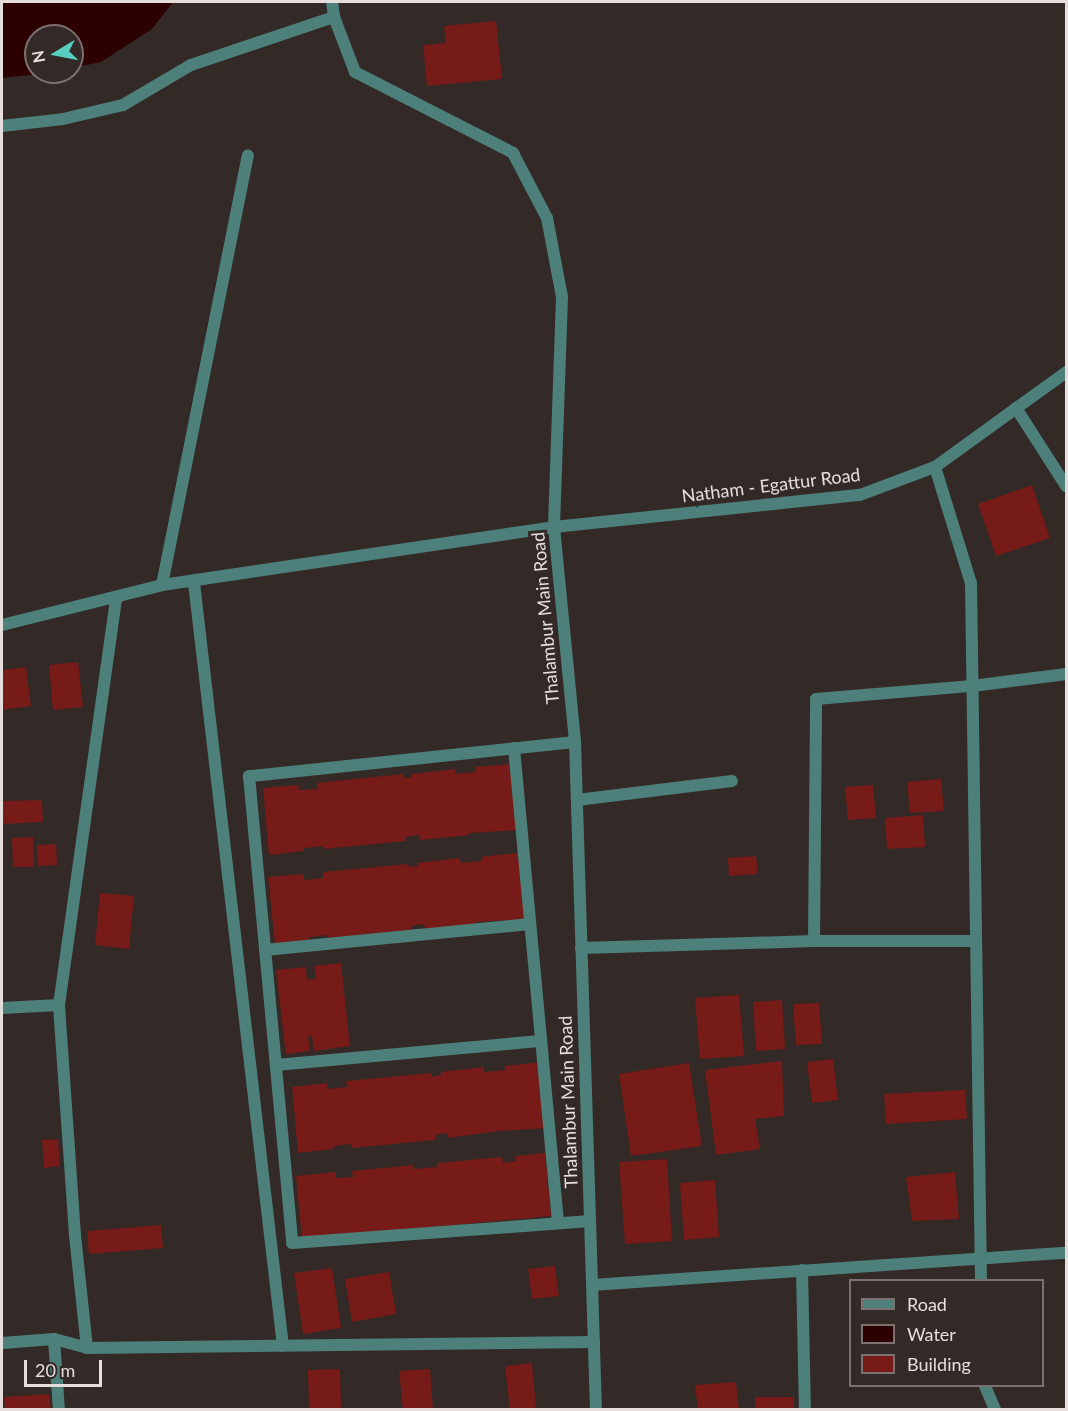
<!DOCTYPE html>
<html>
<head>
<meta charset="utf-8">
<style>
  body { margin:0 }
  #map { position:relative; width:1068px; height:1411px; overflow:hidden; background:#332927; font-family:Lato,sans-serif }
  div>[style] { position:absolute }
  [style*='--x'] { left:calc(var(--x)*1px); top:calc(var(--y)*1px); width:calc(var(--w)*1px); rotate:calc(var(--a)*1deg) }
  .water>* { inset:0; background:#2d0001 }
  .building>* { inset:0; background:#761b17 }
  .minor>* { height:12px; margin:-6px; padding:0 6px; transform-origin:6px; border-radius:6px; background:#4d807a }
  .tertiary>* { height:12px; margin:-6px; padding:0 6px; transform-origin:6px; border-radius:6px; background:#4d807a }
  span { translate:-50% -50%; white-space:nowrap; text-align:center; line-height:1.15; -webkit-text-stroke:6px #332927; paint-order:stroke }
  .street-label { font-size:18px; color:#e5dedd }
  .frame { position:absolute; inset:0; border:3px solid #e5dedd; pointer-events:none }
  .legend { position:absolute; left:849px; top:1279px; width:195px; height:108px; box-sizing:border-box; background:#332927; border:2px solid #7a7170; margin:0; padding:8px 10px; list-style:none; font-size:18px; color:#e5dedd }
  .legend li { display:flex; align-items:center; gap:12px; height:30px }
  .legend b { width:30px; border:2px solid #7a7170 }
  .north { position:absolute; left:24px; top:24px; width:60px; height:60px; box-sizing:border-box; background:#332927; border:2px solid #7a7170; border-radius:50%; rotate:260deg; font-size:16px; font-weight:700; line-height:24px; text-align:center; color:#e5dedd }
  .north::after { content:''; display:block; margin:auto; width:21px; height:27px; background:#58cec0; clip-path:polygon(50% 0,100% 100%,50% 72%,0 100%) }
  .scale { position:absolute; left:24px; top:1360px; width:78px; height:27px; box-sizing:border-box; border:3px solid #e5dedd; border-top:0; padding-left:8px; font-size:18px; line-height:21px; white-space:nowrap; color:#e5dedd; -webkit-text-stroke:4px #332927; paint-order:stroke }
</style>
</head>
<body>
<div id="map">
  <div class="water">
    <div style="clip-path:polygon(2px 2px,173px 2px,152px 29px,101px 62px,72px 68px,72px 36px,36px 36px,36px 72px,57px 72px,2px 78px)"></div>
  </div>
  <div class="building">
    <div style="clip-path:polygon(496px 21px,502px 79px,427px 86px,423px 45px,446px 43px,444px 26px)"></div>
    <div style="clip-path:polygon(1032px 485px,1050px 538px,996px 556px,978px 504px)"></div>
    <div style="clip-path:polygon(78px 662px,83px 707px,53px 710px,49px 665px)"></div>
    <div style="clip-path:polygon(26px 667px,31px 706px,2px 710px,2px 670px)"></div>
    <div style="clip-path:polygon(513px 764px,519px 830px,470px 833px,469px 835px,420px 840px,419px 835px,406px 837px,406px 841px,323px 849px,323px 846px,304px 848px,304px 851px,269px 855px,263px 788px,298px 785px,299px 790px,318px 789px,317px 783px,403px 774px,403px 778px,412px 777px,412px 774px,455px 769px,455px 774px,476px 772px,475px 767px)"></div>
    <div style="clip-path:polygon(941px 779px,944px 811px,910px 813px,907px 782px)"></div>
    <div style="clip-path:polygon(873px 785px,876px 818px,848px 820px,845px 787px)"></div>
    <div style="clip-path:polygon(42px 800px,43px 822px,2px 824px,2px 801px)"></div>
    <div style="clip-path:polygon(923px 815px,925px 847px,887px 849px,885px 818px)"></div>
    <div style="clip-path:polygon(33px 837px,34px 867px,13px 867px,12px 838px)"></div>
    <div style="clip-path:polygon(56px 844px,57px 865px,38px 866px,37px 845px)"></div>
    <div style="clip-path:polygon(518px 853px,525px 919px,475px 922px,475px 924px,425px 929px,424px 924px,411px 926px,412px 930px,328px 938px,328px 935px,309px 937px,310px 940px,275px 944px,268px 877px,304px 874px,304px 880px,323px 878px,323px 872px,408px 864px,409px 867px,418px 866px,417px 863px,460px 858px,461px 863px,481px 861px,481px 857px)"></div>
    <div style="clip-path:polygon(756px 856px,758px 874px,729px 876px,728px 858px)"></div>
    <div style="clip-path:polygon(100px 893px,134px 896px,129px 949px,95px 945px)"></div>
    <div style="clip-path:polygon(341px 963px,350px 1046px,314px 1051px,312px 1036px,308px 1036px,310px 1051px,286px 1054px,276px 970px,306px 967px,307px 980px,316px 979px,314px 966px)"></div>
    <div style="clip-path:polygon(739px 995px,744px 1056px,700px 1059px,695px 998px)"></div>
    <div style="clip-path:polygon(782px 1000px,785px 1049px,756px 1051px,753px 1002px)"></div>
    <div style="clip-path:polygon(819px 1003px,822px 1044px,796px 1045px,793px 1004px)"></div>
    <div style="clip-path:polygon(833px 1059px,838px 1100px,812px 1103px,807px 1062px)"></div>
    <div style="clip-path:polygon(782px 1061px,784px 1116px,755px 1119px,760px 1149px,716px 1155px,705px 1070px)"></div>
    <div style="clip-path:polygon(542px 1062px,549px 1128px,498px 1131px,448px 1138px,448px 1133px,435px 1135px,435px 1140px,352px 1148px,352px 1144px,333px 1146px,333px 1149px,298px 1153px,292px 1087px,327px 1083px,327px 1089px,347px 1087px,346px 1081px,432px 1073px,432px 1077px,441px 1075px,441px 1072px,484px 1067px,484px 1072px,505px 1070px,505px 1066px)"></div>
    <div style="clip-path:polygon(689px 1063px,702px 1146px,631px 1156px,619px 1074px)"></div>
    <div style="clip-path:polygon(965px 1090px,967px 1119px,886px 1124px,884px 1094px)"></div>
    <div style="clip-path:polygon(58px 1139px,60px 1166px,44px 1168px,42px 1140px)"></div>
    <div style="clip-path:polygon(545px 1153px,551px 1216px,302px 1239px,296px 1176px,336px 1172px,336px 1178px,353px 1177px,352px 1171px,413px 1165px,414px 1169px,437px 1167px,437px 1163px,502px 1157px,503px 1163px,516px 1161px,516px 1156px)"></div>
    <div style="clip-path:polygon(667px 1159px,672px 1241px,625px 1244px,619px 1162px)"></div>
    <div style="clip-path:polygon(955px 1172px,959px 1219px,912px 1221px,906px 1177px)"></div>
    <div style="clip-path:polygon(715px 1180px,719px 1237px,684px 1240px,680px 1183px)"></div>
    <div style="clip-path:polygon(161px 1225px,163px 1248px,89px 1254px,87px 1231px)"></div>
    <div style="clip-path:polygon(555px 1266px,559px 1296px,532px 1299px,528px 1269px)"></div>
    <div style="clip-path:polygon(332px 1268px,341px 1328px,303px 1334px,294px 1273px)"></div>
    <div style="clip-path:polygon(389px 1272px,396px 1314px,352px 1322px,345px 1279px)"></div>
    <div style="clip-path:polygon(532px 1363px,536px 1410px,510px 1410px,505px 1366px)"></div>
    <div style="clip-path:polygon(340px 1369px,341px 1410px,309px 1410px,308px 1370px)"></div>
    <div style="clip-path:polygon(430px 1369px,433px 1410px,403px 1410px,399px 1371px)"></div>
    <div style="clip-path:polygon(736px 1382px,739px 1410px,698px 1410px,695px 1385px)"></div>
    <div style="clip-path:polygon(49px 1394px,51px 1410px,5px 1410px,4px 1397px)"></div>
    <div style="clip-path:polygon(755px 1397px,794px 1397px,794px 1410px,755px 1410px)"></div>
  </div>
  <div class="minor">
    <div style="--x:2;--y:126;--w:61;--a:-6.5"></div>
    <div style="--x:63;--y:119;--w:62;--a:-13.1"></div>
    <div style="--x:123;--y:105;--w:79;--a:-30.5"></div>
    <div style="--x:191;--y:65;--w:151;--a:-18.6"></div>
    <div style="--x:1016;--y:408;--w:93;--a:57.3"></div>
    <div style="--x:935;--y:467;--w:121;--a:72.8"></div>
    <div style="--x:971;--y:583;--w:697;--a:89.18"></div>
    <div style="--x:194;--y:583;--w:768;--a:83.35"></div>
    <div style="--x:162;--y:585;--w:438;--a:-78.7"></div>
    <div style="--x:2;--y:625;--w:165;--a:-14"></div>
    <div style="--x:162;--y:585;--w:396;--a:-8.4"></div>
    <div style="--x:575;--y:742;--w:328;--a:174"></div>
    <div style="--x:249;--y:776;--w:469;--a:84.7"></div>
    <div style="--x:292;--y:1243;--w:299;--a:-4.2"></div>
    <div style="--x:514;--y:748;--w:477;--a:84.7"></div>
    <div style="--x:577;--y:800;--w:156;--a:-7"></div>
    <div style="--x:814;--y:941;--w:242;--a:-89.5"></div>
    <div style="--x:816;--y:699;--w:157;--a:-4.8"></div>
    <div style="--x:972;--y:686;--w:95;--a:-7.3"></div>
    <div style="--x:581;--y:948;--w:233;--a:-1.7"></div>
    <div style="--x:814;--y:941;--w:162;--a:0"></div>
    <div style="--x:265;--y:950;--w:266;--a:-5.6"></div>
    <div style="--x:2;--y:1008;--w:57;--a:-3"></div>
    <div style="--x:276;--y:1065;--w:266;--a:-5.2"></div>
    <div style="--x:802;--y:1270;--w:140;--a:88.8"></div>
    <div style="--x:592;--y:1285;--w:475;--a:-3.9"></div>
    <div style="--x:54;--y:1339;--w:71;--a:86"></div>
    <div style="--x:2;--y:1343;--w:52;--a:-4.4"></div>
    <div style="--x:54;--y:1339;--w:34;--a:15"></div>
    <div style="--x:87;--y:1348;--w:507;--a:-0.68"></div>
    <div style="--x:87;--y:1348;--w:114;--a:-96.1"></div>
    <div style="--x:75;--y:1235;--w:231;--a:-94"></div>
    <div style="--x:59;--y:1005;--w:412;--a:-82"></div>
    <div style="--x:985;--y:1386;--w:26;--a:67"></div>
  </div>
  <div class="tertiary">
    <div style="--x:332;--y:2;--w:15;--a:82"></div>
    <div style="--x:334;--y:17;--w:59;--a:69.1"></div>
    <div style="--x:355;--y:72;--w:178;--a:27.1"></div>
    <div style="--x:513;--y:153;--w:73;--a:62.4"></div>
    <div style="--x:547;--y:218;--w:80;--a:79.2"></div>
    <div style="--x:562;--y:297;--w:230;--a:92"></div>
    <div style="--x:554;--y:527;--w:216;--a:84.4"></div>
    <div style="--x:575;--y:742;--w:668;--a:88.2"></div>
    <div style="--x:554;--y:527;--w:308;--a:-6"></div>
    <div style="--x:860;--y:495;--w:80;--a:-20.5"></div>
    <div style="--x:935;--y:467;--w:162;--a:-35.9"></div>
  </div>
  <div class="street-label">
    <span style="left:771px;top:485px;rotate:-7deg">Natham - Egattur Road</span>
    <span style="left:545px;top:618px;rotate:-95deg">Thalambur Main Road</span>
    <span style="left:568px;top:1102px;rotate:-92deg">Thalambur Main Road</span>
  </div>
  <div class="frame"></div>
  <ul class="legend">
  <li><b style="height:8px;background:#4d807a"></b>Road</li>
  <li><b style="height:16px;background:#2d0001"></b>Water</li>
  <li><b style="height:16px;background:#761b17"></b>Building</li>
  </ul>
  <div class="north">N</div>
  <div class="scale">20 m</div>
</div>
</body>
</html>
